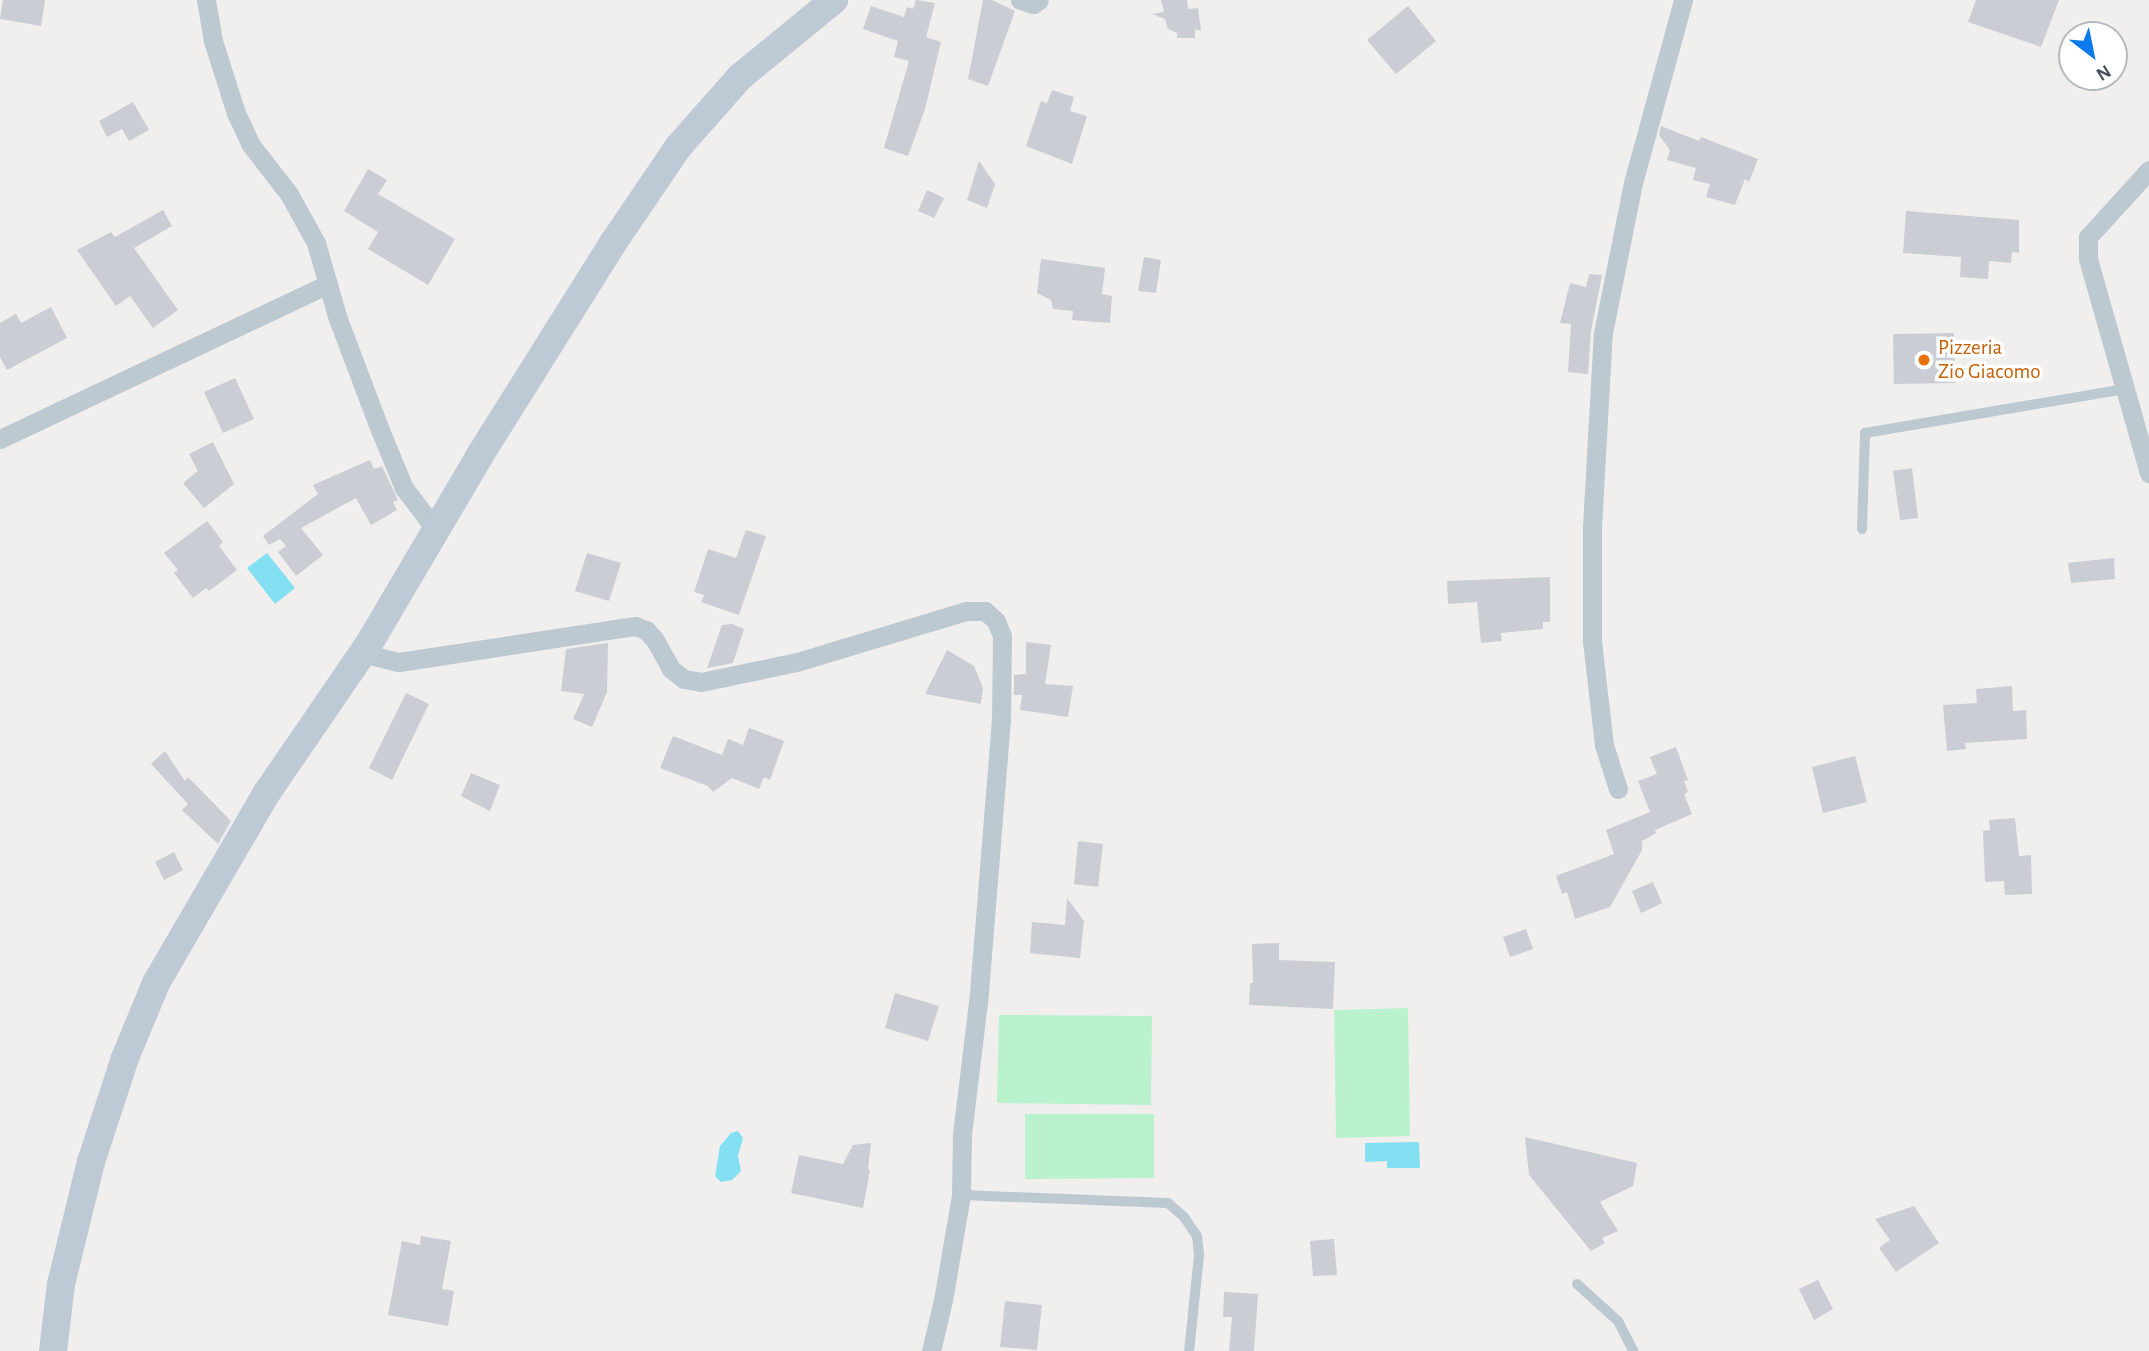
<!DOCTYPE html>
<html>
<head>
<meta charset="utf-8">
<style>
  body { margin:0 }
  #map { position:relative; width:2149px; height:1351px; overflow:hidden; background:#f1eeee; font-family:"Alegreya Sans",sans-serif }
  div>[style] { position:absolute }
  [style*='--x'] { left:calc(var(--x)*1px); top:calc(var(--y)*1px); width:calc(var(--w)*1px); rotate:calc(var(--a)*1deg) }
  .green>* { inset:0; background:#b9f2cc }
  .water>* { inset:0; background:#83e0f2 }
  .building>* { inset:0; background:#cacdd3 }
  .lane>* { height:10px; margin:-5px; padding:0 5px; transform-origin:5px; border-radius:5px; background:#bdc9d1 }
  .street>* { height:19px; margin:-9.5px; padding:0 9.5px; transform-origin:9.5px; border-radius:9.5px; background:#bdc9d1 }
  .secondary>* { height:28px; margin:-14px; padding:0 14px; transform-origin:14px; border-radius:14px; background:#bdcad6 }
  .dots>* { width:19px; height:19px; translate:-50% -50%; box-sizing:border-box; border:4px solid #fff; border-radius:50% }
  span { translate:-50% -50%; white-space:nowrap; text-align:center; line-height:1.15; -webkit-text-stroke:7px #fff; paint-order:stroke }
  .food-label { font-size:21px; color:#c56008 }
  .left { translate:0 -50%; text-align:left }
  .north { position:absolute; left:2058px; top:21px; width:70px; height:70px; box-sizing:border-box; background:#fff; border:2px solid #b5babe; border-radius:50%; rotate:148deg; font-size:19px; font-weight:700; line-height:28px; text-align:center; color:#45525d }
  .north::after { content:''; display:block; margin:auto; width:24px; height:32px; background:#0d7aec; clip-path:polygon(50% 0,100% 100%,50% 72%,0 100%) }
</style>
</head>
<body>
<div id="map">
  <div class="green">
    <div style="clip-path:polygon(1408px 1008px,1410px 1136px,1336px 1138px,1334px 1010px)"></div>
    <div style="clip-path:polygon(999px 1015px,1152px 1016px,1151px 1105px,997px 1103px)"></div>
    <div style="clip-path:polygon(1025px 1114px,1154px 1114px,1154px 1178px,1025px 1179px)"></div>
  </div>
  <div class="water">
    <div style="clip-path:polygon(267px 553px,295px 588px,275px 604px,247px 568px)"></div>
    <div style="clip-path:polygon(738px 1131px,743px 1138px,738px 1156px,741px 1171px,732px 1180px,721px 1182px,715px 1176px,720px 1146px,731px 1133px)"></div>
    <div style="clip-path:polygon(1419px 1142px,1420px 1168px,1387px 1168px,1387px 1161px,1365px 1162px,1365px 1143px)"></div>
  </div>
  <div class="building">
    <div style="clip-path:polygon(3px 0,45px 0,41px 26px,0 19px)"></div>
    <div style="clip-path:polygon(916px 0,935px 3px,926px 37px,941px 42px,925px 109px,908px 156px,884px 148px,909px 61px,894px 57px,898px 41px,863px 29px,871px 6px,904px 17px,907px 7px,913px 9px)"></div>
    <div style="clip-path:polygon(983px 0,992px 0,1015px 11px,988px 86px,968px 79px)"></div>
    <div style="clip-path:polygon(1161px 0,1187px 0,1188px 9px,1198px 8px,1201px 31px,1195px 29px,1195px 38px,1177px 38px,1177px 33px,1168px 29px,1165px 19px,1152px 14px,1164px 12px)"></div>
    <div style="clip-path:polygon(1976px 0,2059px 0,2041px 47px,1968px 22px)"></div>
    <div style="clip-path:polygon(1408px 6px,1436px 41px,1396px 74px,1367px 40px)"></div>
    <div style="clip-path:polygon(1052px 90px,1074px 97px,1070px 111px,1087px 116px,1072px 164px,1026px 146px,1041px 101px,1047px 103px)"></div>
    <div style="clip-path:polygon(133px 102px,149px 130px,129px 141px,122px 129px,107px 137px,99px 121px)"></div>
    <div style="clip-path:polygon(1661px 126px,1699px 141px,1701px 137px,1758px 159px,1749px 182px,1745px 179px,1735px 205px,1706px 197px,1710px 184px,1693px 180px,1696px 168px,1667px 160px,1670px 150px,1659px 135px)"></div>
    <div style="clip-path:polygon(979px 161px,995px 184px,987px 208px,967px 200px)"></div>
    <div style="clip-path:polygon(368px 169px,387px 180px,378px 194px,455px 239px,428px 285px,368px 249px,378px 232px,344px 211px)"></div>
    <div style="clip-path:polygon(927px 190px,944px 198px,934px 218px,918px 211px)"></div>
    <div style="clip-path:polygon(163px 210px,172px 226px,134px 248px,178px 310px,153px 328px,130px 296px,116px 306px,77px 250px,111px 232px,115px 237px)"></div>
    <div style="clip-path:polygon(1906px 211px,2019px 220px,2019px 253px,2012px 252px,2011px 263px,1989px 261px,1988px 279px,1960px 277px,1961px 257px,1903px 253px)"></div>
    <div style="clip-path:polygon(1144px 257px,1161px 260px,1156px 293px,1138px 291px)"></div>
    <div style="clip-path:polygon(1041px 259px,1105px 268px,1102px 294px,1112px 296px,1110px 323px,1072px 320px,1073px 311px,1053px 309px,1051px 300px,1037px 293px)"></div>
    <div style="clip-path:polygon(1589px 274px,1602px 275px,1591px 331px,1588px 374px,1568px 372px,1571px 324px,1560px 323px,1570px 283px,1586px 287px)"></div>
    <div style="clip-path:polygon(51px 307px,67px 338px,7px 370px,0 357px,0 323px,16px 314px,21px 323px)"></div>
    <div style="clip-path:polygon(1954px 333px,1955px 383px,1894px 384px,1893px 334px)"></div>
    <div style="clip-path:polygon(235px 378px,254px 419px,223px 433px,204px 392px)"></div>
    <div style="clip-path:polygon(213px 442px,234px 484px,204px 508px,183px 483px,198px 471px,189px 454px)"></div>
    <div style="clip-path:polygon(370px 460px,374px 469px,382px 466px,398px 500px,393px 502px,397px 510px,371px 525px,356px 498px,301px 528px,323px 555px,296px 576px,278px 552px,286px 546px,280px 539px,269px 545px,263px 536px,318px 494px,313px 485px)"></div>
    <div style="clip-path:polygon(1912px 468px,1918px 518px,1900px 520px,1893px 471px)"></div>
    <div style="clip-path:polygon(207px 521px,223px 542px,219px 546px,237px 570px,209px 591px,206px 588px,193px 598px,174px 573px,178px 570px,164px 553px)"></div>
    <div style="clip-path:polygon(746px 530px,766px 536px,739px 615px,701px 602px,704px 595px,694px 592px,708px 549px,736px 558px)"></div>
    <div style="clip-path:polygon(587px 553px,621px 563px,609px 601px,575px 591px)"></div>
    <div style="clip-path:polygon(2114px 558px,2115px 579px,2071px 583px,2068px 563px)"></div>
    <div style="clip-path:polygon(1550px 577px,1550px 622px,1543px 622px,1543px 629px,1501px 633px,1502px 641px,1481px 643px,1477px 602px,1448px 604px,1447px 581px)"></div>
    <div style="clip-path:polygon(732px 624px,744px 629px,733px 663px,707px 668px,722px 625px)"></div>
    <div style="clip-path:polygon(1026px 642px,1051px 645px,1045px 684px,1073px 686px,1068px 717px,1020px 710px,1022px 695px,1014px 695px,1014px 675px,1026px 674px)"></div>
    <div style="clip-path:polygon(608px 643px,607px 692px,592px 727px,573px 719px,584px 694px,561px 691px,566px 649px)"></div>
    <div style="clip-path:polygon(947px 650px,974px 666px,983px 688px,981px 704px,925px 694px)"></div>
    <div style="clip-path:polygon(2012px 686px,2013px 711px,2026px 710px,2027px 739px,1965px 743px,1966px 749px,1947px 751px,1943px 705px,1977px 703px,1976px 689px)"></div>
    <div style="clip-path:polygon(406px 693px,429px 704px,392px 780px,369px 768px)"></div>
    <div style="clip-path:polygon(749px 728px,784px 741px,770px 780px,764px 777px,759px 789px,732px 778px,713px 792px,708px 786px,660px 768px,673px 736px,722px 755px,728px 739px,743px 745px)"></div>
    <div style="clip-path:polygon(1676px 747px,1688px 780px,1684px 781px,1688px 792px,1684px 794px,1692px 814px,1655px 830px,1656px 833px,1642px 841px,1642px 850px,1610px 907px,1575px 919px,1567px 892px,1562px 894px,1556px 876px,1614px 854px,1606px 830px,1650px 812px,1638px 781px,1657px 774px,1650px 757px)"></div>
    <div style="clip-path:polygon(165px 751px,185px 781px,188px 777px,231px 821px,218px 844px,182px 810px,188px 804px,151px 764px)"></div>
    <div style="clip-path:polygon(1855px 756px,1867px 802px,1823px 813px,1812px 767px)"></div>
    <div style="clip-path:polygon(471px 773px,500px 785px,490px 811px,461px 796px)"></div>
    <div style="clip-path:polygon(2015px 818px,2019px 856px,2031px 855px,2032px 894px,2005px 895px,2004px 881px,1985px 882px,1983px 831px,1990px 830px,1989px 820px)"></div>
    <div style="clip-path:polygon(1078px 841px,1103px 844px,1098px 887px,1074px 884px)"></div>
    <div style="clip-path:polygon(174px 852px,183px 870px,164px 880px,155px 862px)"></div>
    <div style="clip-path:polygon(1653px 882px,1662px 903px,1641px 913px,1632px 891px)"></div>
    <div style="clip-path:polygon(1067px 898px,1084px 921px,1080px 958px,1030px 953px,1032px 922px,1065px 925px)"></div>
    <div style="clip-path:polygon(1526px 929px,1533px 949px,1510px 957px,1503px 937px)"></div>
    <div style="clip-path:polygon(1279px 943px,1279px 960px,1335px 962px,1333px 1009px,1249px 1005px,1250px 983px,1253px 983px,1252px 944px)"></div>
    <div style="clip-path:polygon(895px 993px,939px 1006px,928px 1041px,885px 1028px)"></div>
    <div style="clip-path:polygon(1525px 1137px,1637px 1163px,1633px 1186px,1600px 1202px,1618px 1231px,1602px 1238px,1605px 1243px,1591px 1251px,1529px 1175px)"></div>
    <div style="clip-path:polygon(871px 1143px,868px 1169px,870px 1170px,863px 1208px,791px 1193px,799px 1155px,843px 1164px,853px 1145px)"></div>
    <div style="clip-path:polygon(1914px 1206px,1939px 1243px,1896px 1272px,1879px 1248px,1890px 1240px,1875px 1219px)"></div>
    <div style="clip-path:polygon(421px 1236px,451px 1241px,442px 1289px,454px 1291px,448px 1326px,388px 1315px,402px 1241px,420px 1245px)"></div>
    <div style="clip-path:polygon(1334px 1239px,1337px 1275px,1313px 1276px,1310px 1241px)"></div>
    <div style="clip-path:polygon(1818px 1280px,1833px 1309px,1814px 1320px,1799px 1289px)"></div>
    <div style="clip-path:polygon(1224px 1292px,1258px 1294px,1254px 1351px,1229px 1351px,1232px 1317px,1223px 1317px)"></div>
    <div style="clip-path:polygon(1005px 1301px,1042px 1305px,1037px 1350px,1000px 1347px)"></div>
  </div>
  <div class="lane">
    <div style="--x:1862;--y:529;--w:96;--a:-88.2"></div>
    <div style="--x:1865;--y:433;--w:264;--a:-9.6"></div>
    <div style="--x:961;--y:1195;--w:207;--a:2.2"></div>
    <div style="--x:1168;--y:1203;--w:21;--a:41"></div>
    <div style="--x:1184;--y:1217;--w:23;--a:56"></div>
    <div style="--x:1197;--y:1236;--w:19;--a:84"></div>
    <div style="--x:1199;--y:1255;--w:97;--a:95.9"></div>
    <div style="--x:1577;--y:1284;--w:55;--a:42.1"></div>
    <div style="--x:1618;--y:1321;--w:34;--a:63"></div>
  </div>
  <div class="street">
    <div style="--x:206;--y:0;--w:42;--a:80.3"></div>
    <div style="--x:213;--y:41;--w:76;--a:72.3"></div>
    <div style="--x:236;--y:113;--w:35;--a:65"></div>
    <div style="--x:251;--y:145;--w:62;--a:52.2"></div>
    <div style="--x:289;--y:194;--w:56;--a:61.1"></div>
    <div style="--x:316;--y:243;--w:79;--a:73.9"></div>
    <div style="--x:338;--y:319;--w:113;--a:69.3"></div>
    <div style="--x:378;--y:425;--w:68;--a:67.6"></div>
    <div style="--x:404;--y:488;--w:53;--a:52.7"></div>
    <div style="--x:1020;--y:0;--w:14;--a:17"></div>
    <div style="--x:1033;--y:4;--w:7;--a:-34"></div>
    <div style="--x:2149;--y:170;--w:91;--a:132.3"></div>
    <div style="--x:2088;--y:237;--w:22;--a:90"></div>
    <div style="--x:2088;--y:259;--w:223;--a:74.1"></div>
    <div style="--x:0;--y:439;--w:363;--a:-25.3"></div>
    <div style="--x:362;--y:653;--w:38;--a:14"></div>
    <div style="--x:399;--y:662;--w:239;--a:-8.7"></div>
    <div style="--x:635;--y:626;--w:12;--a:20"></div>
    <div style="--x:646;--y:630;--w:13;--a:48"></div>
    <div style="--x:655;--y:640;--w:33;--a:61"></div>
    <div style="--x:671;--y:669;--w:16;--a:38"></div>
    <div style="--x:684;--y:679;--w:17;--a:10"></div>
    <div style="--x:701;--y:682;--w:98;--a:-11.8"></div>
    <div style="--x:797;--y:662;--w:177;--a:-16.8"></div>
    <div style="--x:966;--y:611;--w:19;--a:0"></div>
    <div style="--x:985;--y:611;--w:15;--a:42"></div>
    <div style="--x:996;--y:621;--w:16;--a:68"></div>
    <div style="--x:1002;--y:636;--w:83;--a:90.7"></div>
    <div style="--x:1001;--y:719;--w:284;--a:94.6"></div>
    <div style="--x:978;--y:1002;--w:134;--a:96.9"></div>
    <div style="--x:962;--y:1135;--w:60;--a:91"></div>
    <div style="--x:961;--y:1195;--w:107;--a:99.7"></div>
    <div style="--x:943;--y:1300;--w:52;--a:103.2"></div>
    <div style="--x:1618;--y:789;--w:46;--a:-107.7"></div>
    <div style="--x:1604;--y:745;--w:104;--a:-96.6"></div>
    <div style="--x:1592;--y:642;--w:115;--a:-90"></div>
    <div style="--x:1592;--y:527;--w:194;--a:-86.8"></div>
    <div style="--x:1603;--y:333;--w:153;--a:-78.7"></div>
    <div style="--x:1633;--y:183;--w:190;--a:-74.7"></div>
  </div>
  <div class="secondary">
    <div style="--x:53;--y:1351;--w:67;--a:-83.2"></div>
    <div style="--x:61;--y:1284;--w:126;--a:-76.2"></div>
    <div style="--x:91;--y:1162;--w:109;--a:-71.9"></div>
    <div style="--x:125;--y:1058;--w:81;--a:-67.5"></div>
    <div style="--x:156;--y:983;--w:219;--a:-59.8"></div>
    <div style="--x:266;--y:794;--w:184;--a:-55.6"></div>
    <div style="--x:370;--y:642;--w:217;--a:-59.5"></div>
    <div style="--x:480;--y:455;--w:250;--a:-57.9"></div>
    <div style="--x:613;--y:243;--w:117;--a:-55.8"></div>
    <div style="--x:679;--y:146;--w:92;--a:-48.5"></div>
    <div style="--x:740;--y:77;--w:122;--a:-39.3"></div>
  </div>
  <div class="dots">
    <div style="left:1924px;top:360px;background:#e8710a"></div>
  </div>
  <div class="food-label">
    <span class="left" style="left:1938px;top:360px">Pizzeria<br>Zio Giacomo</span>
  </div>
  <div class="north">N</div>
</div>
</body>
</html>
